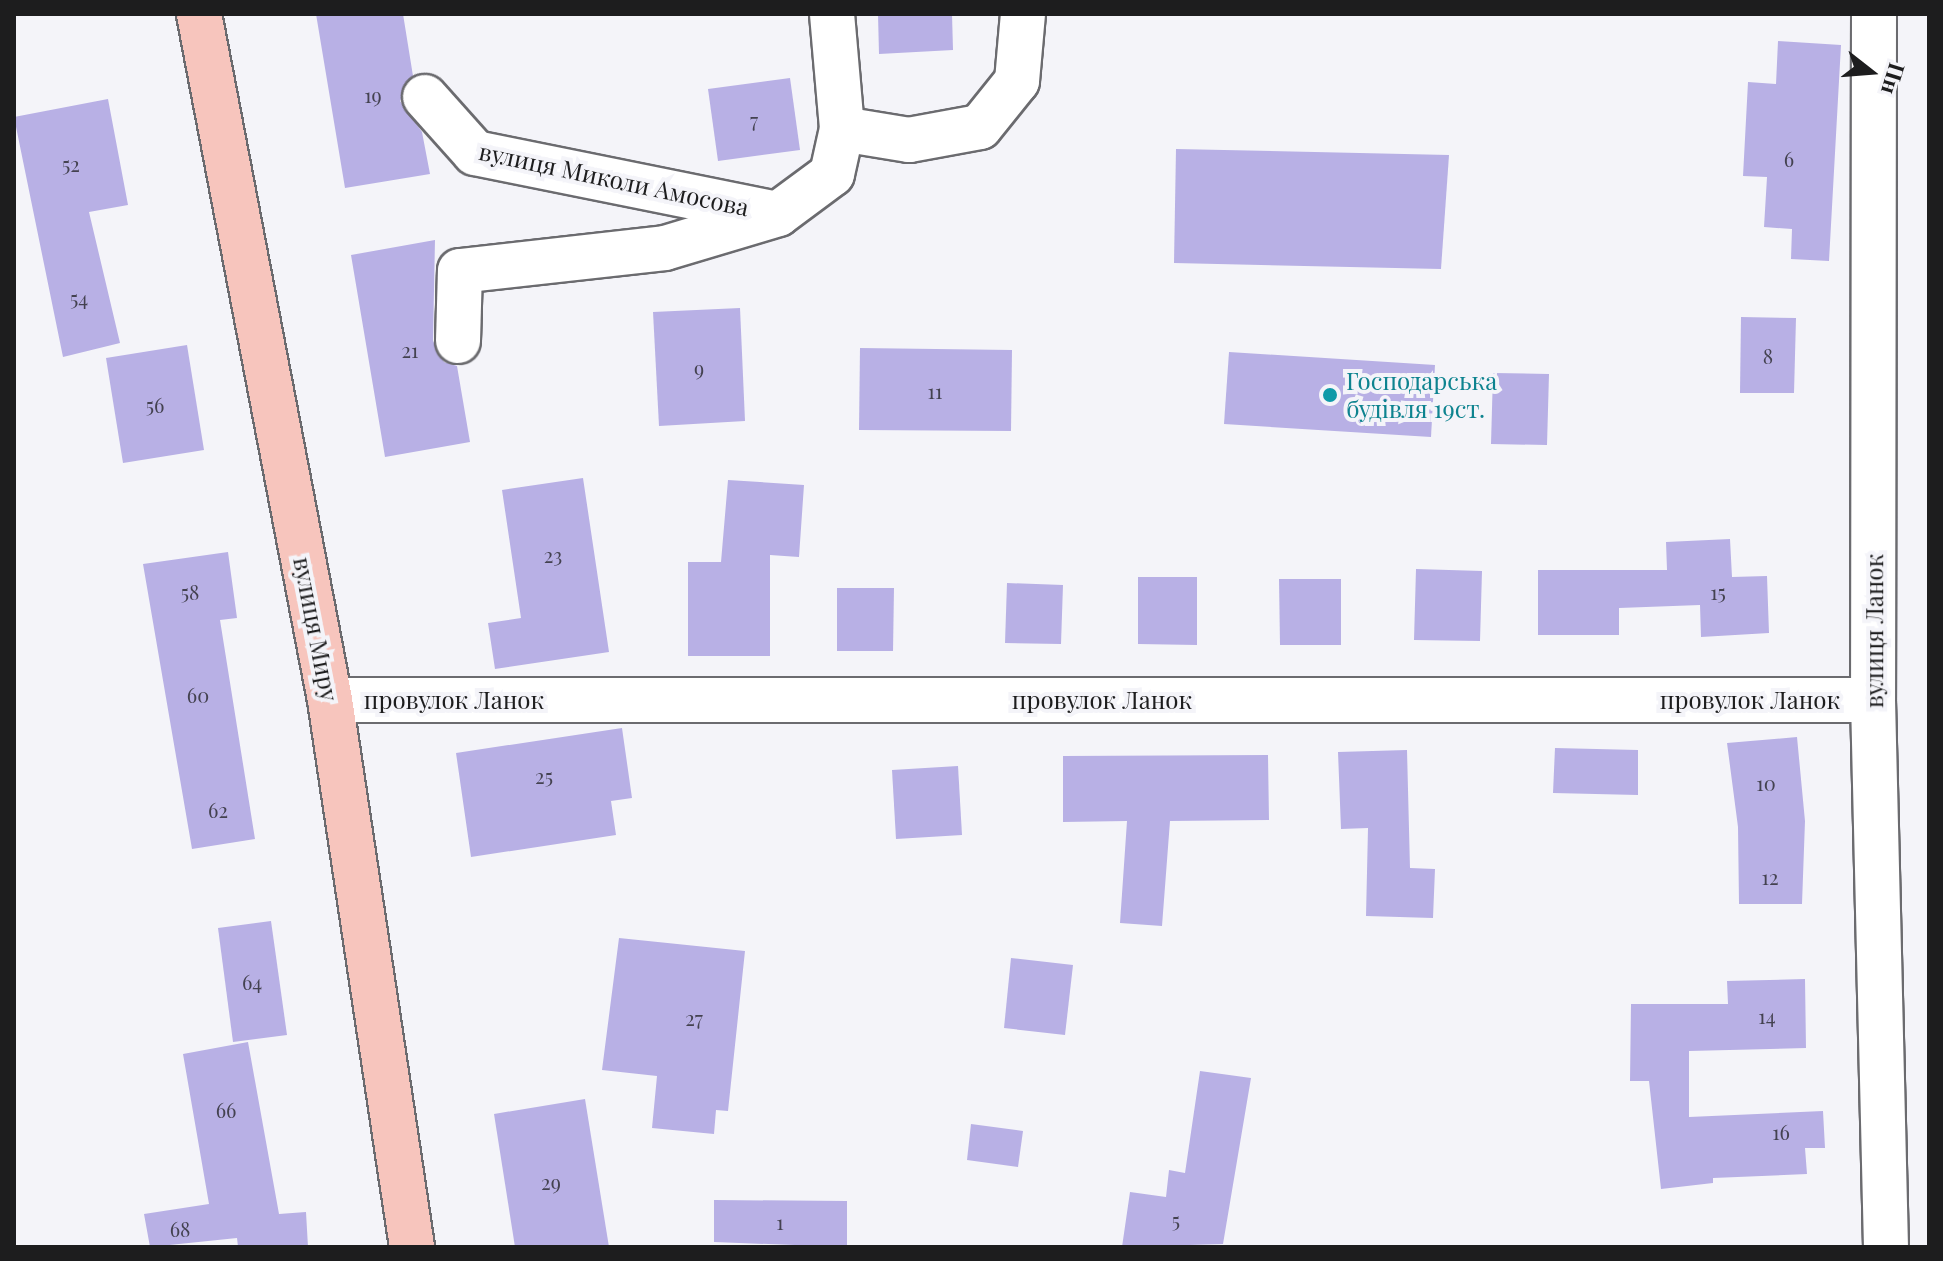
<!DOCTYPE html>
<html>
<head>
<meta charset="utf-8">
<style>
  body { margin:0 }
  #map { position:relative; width:1943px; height:1261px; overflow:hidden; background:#f4f4f9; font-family:"Playfair Display",serif }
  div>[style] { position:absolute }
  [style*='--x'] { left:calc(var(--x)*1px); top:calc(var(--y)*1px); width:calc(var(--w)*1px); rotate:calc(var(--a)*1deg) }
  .building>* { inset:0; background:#b8b0e5 }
  .roads { filter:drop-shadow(2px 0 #6b6b6f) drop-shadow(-2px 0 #6b6b6f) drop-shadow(0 2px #6b6b6f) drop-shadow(0 -2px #6b6b6f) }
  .minor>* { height:44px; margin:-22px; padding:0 22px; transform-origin:22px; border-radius:22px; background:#fff }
  .major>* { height:44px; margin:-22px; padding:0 22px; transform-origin:22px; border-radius:22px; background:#f7c5bd }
  .dots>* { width:22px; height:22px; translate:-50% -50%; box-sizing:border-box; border:4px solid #f4f4f9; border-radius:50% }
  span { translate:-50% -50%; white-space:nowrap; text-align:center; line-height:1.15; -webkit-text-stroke:8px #f4f4f9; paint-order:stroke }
  .number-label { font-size:20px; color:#444250 }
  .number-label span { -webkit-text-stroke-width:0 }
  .street-label { font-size:24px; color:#1d1d1e }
  .culture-label { font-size:24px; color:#0d838f }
  .left { translate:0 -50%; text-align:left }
  .frame { position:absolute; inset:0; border:16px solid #1d1d1e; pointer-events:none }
  .north { position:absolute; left:1831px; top:32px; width:80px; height:80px; -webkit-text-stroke:6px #f4f4f9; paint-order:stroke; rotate:107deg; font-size:22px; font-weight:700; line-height:32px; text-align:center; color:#1d1d1e }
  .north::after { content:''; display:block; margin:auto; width:28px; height:36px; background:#1d1d1e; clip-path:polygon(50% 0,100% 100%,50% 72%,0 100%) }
</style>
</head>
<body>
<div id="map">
  <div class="building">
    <div style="clip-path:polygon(316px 14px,403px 14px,413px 76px,400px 101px,422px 132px,430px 174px,345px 188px)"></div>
    <div style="clip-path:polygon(878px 14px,952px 14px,953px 50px,879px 54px)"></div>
    <div style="clip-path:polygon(1778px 41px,1841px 45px,1829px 261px,1791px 259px,1792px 229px,1764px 227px,1767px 177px,1743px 176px,1748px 82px,1776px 84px)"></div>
    <div style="clip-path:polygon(790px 78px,800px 150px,718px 161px,708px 89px)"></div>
    <div style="clip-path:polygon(108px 99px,128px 205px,89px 212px,120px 343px,63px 357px,14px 117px)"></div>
    <div style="clip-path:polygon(1176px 149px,1449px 155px,1441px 269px,1174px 263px)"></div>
    <div style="clip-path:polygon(435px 240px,433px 341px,444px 362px,457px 366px,470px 442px,385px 457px,351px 255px)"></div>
    <div style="clip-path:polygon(740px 308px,745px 421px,659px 426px,653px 312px)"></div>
    <div style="clip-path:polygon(1741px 317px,1796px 318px,1794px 393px,1740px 393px)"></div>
    <div style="clip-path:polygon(187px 345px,204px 450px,123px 463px,106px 358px)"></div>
    <div style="clip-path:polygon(860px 348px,1012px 350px,1011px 431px,859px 430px)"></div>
    <div style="clip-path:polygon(1229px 352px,1435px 365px,1431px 437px,1224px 424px)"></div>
    <div style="clip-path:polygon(1493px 373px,1549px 374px,1547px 445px,1491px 444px)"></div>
    <div style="clip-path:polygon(583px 478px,609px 652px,495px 669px,488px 623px,521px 618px,502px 490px)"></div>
    <div style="clip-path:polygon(728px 480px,804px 485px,799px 557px,770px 555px,770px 656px,688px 656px,688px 562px,721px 562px)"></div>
    <div style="clip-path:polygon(1730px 539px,1732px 577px,1767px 576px,1769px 633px,1701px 637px,1700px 605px,1619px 608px,1619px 635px,1538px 635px,1538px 570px,1667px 570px,1666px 542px)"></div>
    <div style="clip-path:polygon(228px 552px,237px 618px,220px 620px,255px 839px,192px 849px,143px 564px)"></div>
    <div style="clip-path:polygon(1416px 569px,1482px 571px,1480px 641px,1414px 640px)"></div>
    <div style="clip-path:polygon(1138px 577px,1197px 577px,1197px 645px,1138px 644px)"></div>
    <div style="clip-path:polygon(1279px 579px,1341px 579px,1341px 645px,1280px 645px)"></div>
    <div style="clip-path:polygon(1007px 583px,1063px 585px,1061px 644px,1005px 643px)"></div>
    <div style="clip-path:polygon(837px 588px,894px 588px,893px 651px,837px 651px)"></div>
    <div style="clip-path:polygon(622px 728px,632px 798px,611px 801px,616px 835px,471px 857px,456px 753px)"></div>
    <div style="clip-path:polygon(1797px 737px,1805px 821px,1802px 904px,1739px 904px,1738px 827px,1727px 743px)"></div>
    <div style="clip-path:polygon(1555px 748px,1638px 750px,1638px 795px,1553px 793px)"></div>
    <div style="clip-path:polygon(1407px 750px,1410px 868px,1435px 869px,1433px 918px,1366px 916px,1368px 828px,1341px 829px,1338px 752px)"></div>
    <div style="clip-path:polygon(1268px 755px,1269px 820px,1170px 821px,1162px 926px,1120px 923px,1127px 821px,1063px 822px,1063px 756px)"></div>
    <div style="clip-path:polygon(958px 766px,962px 835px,896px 839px,892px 770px)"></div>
    <div style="clip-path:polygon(271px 921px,287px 1035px,233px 1042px,218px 928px)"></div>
    <div style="clip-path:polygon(619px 938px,745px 951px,728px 1111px,716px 1110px,714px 1134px,652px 1128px,657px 1076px,602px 1070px)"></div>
    <div style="clip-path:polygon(1011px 958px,1073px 965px,1065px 1035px,1004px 1028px)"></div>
    <div style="clip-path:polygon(1805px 979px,1806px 1048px,1689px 1051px,1689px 1117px,1823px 1111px,1825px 1148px,1805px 1148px,1807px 1174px,1713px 1178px,1713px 1183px,1661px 1189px,1649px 1081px,1630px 1081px,1631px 1004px,1728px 1004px,1727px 981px)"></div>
    <div style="clip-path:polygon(248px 1042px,279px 1214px,306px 1212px,308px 1247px,238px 1247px,237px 1238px,150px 1247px,144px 1214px,209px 1204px,183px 1054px)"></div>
    <div style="clip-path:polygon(1200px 1071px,1251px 1078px,1223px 1244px,1122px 1247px,1130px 1192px,1166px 1197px,1169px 1170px,1185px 1173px)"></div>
    <div style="clip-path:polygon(585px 1099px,609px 1247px,515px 1247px,494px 1114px)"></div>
    <div style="clip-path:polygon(971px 1124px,1023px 1131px,1018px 1167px,967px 1160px)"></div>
    <div style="clip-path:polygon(714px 1200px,847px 1201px,847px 1247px,714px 1242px)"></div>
  </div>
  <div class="roads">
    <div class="minor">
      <div style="--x:832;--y:14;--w:115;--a:85"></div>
      <div style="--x:842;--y:129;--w:68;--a:9.3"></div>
      <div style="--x:909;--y:140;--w:72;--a:-10.4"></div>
      <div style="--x:980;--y:127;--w:59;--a:-51.2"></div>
      <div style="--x:1017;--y:81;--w:67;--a:-84.9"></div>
      <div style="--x:1874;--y:14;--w:686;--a:90.08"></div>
      <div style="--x:1873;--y:700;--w:547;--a:88.64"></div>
      <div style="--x:425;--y:97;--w:75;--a:48.2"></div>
      <div style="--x:475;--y:153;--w:303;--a:11.4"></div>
      <div style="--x:458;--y:341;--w:70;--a:-88.4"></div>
      <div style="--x:460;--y:271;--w:206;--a:-6.4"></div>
      <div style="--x:665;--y:248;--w:118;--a:-16.7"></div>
      <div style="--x:778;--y:214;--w:67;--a:-36.5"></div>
      <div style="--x:832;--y:174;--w:46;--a:-77.5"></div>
      <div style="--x:330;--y:700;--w:1543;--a:0"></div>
    </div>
    <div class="major">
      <div style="--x:199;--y:14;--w:698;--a:79.19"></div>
      <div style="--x:330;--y:700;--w:553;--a:81.47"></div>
    </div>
  </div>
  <div class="dots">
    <div style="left:1330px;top:395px;background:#0f9aa8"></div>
  </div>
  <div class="number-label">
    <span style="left:373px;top:94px">19</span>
    <span style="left:754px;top:119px">7</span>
    <span style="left:1789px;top:158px">6</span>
    <span style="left:71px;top:163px">52</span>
    <span style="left:79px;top:297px">54</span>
    <span style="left:410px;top:349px">21</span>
    <span style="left:1768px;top:355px">8</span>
    <span style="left:699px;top:367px">9</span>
    <span style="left:935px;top:390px">11</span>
    <span style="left:155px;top:404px">56</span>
    <span style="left:553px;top:554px">23</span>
    <span style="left:190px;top:591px">58</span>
    <span style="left:1718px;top:591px">15</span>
    <span style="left:198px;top:694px">60</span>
    <span style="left:544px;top:775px">25</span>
    <span style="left:1766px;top:782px">10</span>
    <span style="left:218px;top:809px">62</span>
    <span style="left:1770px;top:876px">12</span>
    <span style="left:252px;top:981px">64</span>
    <span style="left:1767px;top:1015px">14</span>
    <span style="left:694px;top:1017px">27</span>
    <span style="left:226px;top:1109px">66</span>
    <span style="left:1781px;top:1131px">16</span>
    <span style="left:551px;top:1181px">29</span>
    <span style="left:1176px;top:1219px">5</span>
    <span style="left:780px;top:1221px">1</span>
    <span style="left:180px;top:1228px">68</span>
  </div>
  <div class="street-label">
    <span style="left:614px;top:179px;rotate:12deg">вулиця Миколи Амосова</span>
    <span style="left:316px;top:629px;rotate:79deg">вулиця Миру</span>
    <span style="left:1874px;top:631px;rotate:-90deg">вулиця Ланок</span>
    <span style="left:454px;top:700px">провулок Ланок</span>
    <span style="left:1102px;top:700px">провулок Ланок</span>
    <span style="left:1750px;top:700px">провулок Ланок</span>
  </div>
  <div class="culture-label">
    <span class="left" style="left:1346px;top:395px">Господарська<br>будівля 19ст.</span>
  </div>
  <div class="frame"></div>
  <div class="north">Пн</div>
</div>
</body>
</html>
